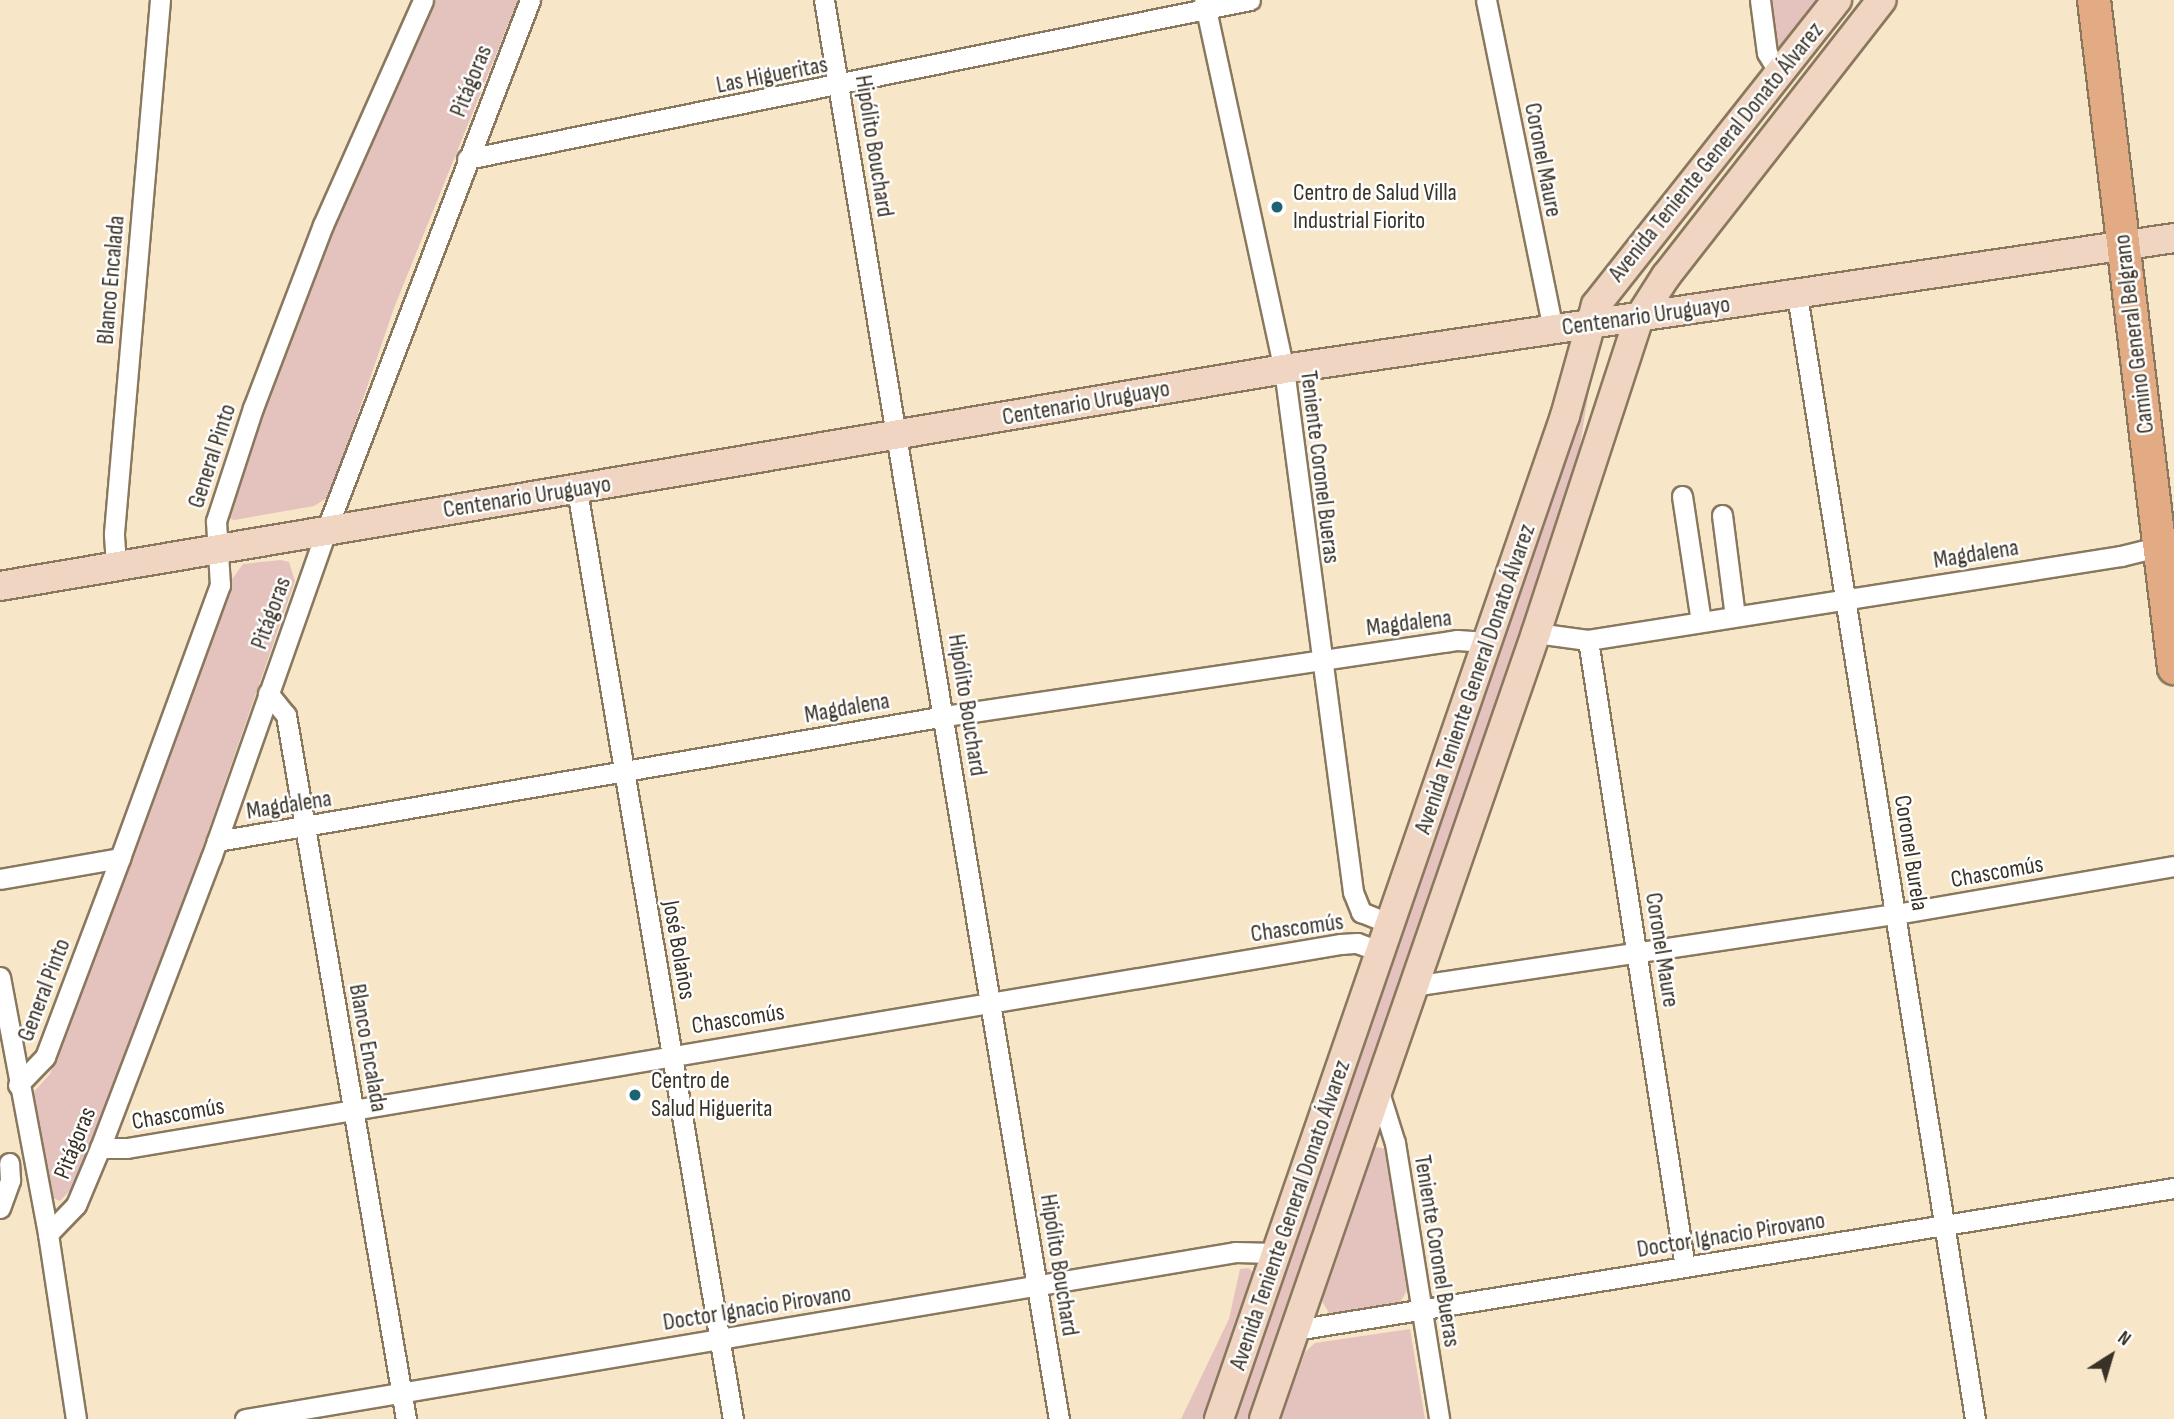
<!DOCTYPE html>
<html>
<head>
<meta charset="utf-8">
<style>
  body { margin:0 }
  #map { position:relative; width:2174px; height:1419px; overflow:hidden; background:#f8e6c8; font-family:"Sofia Sans Condensed",sans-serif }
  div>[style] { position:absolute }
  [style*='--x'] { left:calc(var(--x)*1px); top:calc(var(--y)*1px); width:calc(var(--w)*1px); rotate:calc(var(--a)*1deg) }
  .green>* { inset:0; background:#e4c2be }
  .roads { filter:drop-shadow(2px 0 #89785e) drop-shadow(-2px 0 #89785e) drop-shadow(0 2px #89785e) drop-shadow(0 -2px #89785e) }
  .street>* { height:19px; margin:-9.5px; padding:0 9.5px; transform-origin:9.5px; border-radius:9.5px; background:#fff }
  .secondary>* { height:28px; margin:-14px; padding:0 14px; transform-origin:14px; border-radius:14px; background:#f0d5c2 }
  .primary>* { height:32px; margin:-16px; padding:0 16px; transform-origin:16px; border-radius:16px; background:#e2ab84 }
  .dots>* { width:19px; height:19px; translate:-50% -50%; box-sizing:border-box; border:4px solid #fff; border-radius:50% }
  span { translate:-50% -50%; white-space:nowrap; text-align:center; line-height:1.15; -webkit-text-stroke:5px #fff; paint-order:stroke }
  .street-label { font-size:24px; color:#393226 }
  .poi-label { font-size:24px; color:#393226 }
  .left { translate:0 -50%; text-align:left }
  .north { position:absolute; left:2076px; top:1321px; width:70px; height:70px; -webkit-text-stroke:5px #fff; paint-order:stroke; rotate:37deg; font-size:19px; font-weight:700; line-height:28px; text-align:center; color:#393226 }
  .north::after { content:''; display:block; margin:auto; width:24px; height:32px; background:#393226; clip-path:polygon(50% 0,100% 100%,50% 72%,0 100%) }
</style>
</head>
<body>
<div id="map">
  <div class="green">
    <div style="clip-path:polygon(433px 0,518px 0,394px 308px,330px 496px,314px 506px,234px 520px,228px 518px,228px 511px,303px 300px)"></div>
    <div style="clip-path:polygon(1769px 0,1821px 0,1782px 48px,1771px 42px)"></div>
    <div style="clip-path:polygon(1591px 378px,1573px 488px,1252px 1419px,1231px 1419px)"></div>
    <div style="clip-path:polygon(281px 560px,289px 562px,295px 581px,196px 866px,76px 1184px,60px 1201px,51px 1197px,31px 1095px,50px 1074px,232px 579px,243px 564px)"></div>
    <div style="clip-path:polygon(1376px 1147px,1386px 1149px,1408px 1289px,1397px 1307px,1329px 1313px,1322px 1301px,1370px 1151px)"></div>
    <div style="clip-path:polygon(1249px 1268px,1255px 1275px,1207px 1419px,1181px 1419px,1229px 1319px,1240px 1269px)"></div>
    <div style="clip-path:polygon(1410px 1329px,1425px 1419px,1281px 1419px,1305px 1352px,1315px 1343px)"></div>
  </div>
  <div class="roads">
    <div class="street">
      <div style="--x:824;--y:0;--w:1438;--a:80.6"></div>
      <div style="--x:1204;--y:0;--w:378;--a:77.8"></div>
      <div style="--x:1284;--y:369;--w:528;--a:82.48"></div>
      <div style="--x:1353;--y:892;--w:22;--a:68"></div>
      <div style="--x:1361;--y:912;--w:32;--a:22"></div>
      <div style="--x:1486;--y:0;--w:336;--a:78.5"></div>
      <div style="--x:1760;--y:0;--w:53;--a:82.5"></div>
      <div style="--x:1767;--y:53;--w:25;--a:58"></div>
      <div style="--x:467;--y:159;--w:799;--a:-11.48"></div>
      <div style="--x:1797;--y:295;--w:1138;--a:81"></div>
      <div style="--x:577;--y:490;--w:942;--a:80.47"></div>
      <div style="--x:1682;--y:496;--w:127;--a:81.4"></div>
      <div style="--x:1722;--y:515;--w:102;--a:82.7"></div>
      <div style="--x:116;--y:564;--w:31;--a:-94"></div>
      <div style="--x:114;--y:533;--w:535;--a:-85.07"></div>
      <div style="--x:1536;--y:633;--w:52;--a:7.7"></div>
      <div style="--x:1588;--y:640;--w:540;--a:-8.96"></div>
      <div style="--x:2121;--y:556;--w:50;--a:-13.8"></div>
      <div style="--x:1588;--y:640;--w:634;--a:81.21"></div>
      <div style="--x:268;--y:693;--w:28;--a:51"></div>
      <div style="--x:286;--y:715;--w:714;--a:80.33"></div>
      <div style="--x:217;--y:841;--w:739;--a:-9.74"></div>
      <div style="--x:945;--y:716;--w:518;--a:-8.44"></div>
      <div style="--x:1457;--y:640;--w:30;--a:4"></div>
      <div style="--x:0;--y:879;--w:122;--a:-9.9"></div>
      <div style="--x:0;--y:977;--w:261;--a:79.4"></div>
      <div style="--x:48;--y:1234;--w:187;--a:81.4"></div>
      <div style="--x:1413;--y:986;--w:488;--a:-8.5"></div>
      <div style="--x:1896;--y:914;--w:282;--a:-9.8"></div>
      <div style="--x:18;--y:1085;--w:39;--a:-46"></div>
      <div style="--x:45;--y:1057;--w:213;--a:-69.3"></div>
      <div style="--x:120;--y:858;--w:291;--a:-69.9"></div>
      <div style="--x:220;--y:585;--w:64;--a:-93.6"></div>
      <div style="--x:216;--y:521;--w:119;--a:-71.9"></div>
      <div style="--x:253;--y:408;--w:196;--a:-69.1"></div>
      <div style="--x:323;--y:225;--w:246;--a:-66"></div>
      <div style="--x:1379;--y:1092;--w:53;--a:72.6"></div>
      <div style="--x:1395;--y:1143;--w:279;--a:80.9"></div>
      <div style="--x:100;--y:1148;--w:27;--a:0"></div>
      <div style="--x:127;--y:1148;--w:1231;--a:-9.54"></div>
      <div style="--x:1341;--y:944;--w:16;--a:-4"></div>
      <div style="--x:1357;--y:943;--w:27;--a:20"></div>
      <div style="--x:0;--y:1208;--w:30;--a:-70"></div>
      <div style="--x:10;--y:1180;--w:17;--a:-93"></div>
      <div style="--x:48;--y:1234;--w:40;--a:-46"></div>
      <div style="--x:76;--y:1205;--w:62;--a:-67.2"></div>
      <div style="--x:100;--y:1148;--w:311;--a:-69.1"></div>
      <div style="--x:211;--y:858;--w:350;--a:-70.6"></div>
      <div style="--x:327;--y:528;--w:566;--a:-68.97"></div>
      <div style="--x:1295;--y:1330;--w:890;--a:-9.18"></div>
      <div style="--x:245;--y:1419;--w:1004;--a:-9.57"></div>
      <div style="--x:1235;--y:1252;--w:43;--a:1.3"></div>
    </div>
    <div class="secondary">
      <div style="--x:0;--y:586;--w:1302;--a:-9.59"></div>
      <div style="--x:1284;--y:369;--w:900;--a:-8.37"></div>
      <div style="--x:1219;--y:1419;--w:1061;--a:-70.97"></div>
      <div style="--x:1565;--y:416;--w:115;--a:-74.4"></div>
      <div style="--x:1596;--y:305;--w:389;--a:-51.7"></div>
      <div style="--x:1264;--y:1419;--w:832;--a:-70.91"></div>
      <div style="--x:1536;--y:633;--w:331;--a:-71.9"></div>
      <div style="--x:1639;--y:318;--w:50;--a:-57.3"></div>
      <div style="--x:1666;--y:276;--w:350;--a:-52"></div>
    </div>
    <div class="primary">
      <div style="--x:2094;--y:0;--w:673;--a:83.17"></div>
    </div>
  </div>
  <div class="dots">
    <div style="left:1277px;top:207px;background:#1c6473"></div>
    <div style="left:635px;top:1095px;background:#1c6473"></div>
  </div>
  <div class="street-label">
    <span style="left:772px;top:75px;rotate:-11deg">Las Higueritas</span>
    <span style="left:471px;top:81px;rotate:-68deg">Pitágoras</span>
    <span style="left:874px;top:146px;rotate:81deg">Hipólito Bouchard</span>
    <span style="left:1716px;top:152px;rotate:-51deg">Avenida Teniente General Donato Álvarez</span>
    <span style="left:1543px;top:160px;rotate:79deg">Coronel Maure</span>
    <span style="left:111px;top:280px;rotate:-85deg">Blanco Encalada</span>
    <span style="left:1646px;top:316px;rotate:-8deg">Centenario Uruguayo</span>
    <span style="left:2134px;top:334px;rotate:-97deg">Camino General Belgrano</span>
    <span style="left:1086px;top:403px;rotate:-10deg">Centenario Uruguayo</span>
    <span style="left:212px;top:456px;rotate:-72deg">General Pinto</span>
    <span style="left:1320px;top:467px;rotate:83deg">Teniente Coronel Bueras</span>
    <span style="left:527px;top:497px;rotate:-9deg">Centenario Uruguayo</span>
    <span style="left:1976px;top:554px;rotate:-9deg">Magdalena</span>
    <span style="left:271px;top:613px;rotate:-70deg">Pitágoras</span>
    <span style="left:1409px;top:623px;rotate:-7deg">Magdalena</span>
    <span style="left:1475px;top:679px;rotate:-71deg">Avenida Teniente General Donato Álvarez</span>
    <span style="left:967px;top:705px;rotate:81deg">Hipólito Bouchard</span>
    <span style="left:847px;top:708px;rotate:-10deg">Magdalena</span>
    <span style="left:289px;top:805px;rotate:-9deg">Magdalena</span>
    <span style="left:1911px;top:853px;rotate:81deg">Coronel Burela</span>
    <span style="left:1997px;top:872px;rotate:-10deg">Chascomús</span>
    <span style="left:1297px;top:928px;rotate:-8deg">Chascomús</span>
    <span style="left:679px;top:950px;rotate:80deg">José Bolaños</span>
    <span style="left:1662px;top:950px;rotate:81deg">Coronel Maure</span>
    <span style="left:44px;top:990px;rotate:-69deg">General Pinto</span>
    <span style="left:738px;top:1019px;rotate:-9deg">Chascomús</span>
    <span style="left:368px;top:1048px;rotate:80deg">Blanco Encalada</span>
    <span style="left:178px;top:1114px;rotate:-10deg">Chascomús</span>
    <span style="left:75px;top:1143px;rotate:-68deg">Pitágoras</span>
    <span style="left:1290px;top:1215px;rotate:-71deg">Avenida Teniente General Donato Álvarez</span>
    <span style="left:1731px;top:1235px;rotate:-9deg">Doctor Ignacio Pirovano</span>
    <span style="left:1437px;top:1251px;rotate:81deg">Teniente Coronel Bueras</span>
    <span style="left:1059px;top:1265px;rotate:81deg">Hipólito Bouchard</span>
    <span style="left:757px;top:1308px;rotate:-9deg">Doctor Ignacio Pirovano</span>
  </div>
  <div class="poi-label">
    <span class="left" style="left:1293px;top:207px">Centro de Salud Villa<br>Industrial Fiorito</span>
    <span class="left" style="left:651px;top:1095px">Centro de<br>Salud Higuerita</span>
  </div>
  <div class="north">N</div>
</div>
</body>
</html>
